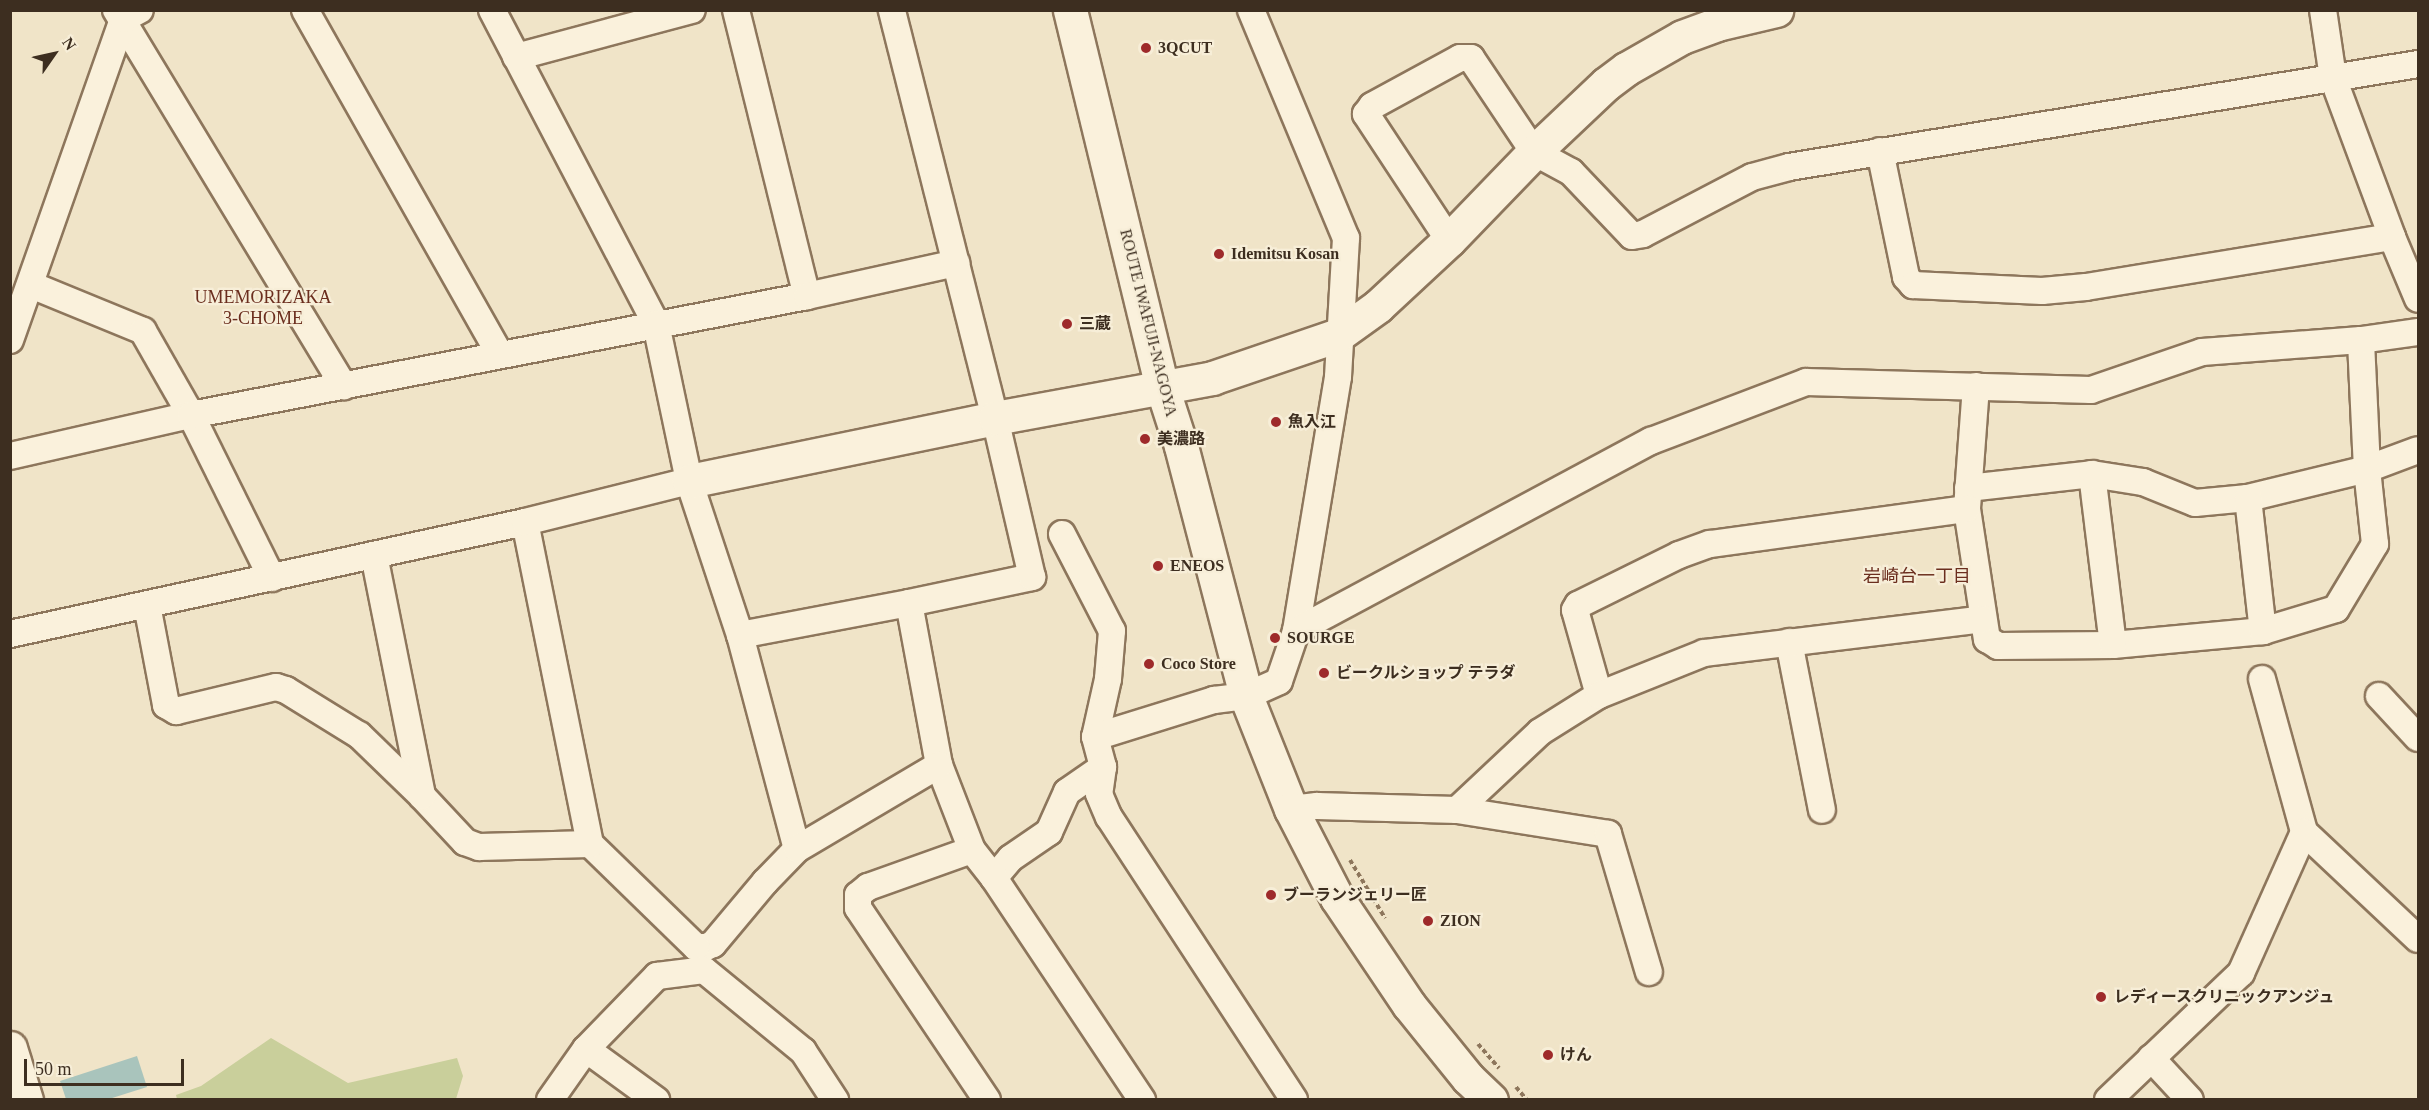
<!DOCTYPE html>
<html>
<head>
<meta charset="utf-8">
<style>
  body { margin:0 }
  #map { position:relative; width:2429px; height:1110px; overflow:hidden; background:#f0e4c8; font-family:"Times New Roman","Noto Sans JP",serif }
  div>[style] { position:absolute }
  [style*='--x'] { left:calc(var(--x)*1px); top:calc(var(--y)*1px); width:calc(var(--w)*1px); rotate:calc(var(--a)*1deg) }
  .green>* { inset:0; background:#c9cf9b }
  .water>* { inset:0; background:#a9c4bc }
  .path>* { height:4px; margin-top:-2px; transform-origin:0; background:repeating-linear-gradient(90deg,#8d765c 0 4.5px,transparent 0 7.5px) }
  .roads { filter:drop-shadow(2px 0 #8d765c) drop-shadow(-2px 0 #8d765c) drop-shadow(0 2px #8d765c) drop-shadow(0 -2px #8d765c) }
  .street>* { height:26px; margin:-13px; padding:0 13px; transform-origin:13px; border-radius:13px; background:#faf1dc }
  .secondary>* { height:33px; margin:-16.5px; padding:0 16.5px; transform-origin:16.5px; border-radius:16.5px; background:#faf1dc }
  .dots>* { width:16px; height:16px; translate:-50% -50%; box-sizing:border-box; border:3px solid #f7eed8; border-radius:50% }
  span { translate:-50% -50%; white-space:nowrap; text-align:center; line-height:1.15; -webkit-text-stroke:4.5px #f7eed8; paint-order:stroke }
  .poi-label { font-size:16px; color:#3d2e20; font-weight:700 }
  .left { translate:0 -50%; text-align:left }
  .street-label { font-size:16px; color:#3d2e20 }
  .neighbourhood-label { font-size:18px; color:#6b2e1e }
  .frame { position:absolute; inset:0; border:12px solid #3d2e20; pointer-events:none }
  .north { position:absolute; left:24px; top:24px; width:60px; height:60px; -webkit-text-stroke:4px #f7eed8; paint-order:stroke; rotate:56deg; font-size:16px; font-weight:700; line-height:24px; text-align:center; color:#3d2e20 }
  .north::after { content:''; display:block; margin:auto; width:21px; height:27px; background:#3d2e20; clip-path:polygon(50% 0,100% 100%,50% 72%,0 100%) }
  .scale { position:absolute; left:24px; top:1059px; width:160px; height:27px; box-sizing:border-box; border:3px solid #3d2e20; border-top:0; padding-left:8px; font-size:18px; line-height:21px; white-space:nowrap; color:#3d2e20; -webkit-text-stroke:4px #f7eed8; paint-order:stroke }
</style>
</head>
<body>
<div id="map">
  <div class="green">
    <div style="clip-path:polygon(271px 1038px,348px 1083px,457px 1058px,463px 1076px,456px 1099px,177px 1099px,176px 1095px,201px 1086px)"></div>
  </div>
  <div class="water">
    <div style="clip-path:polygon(137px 1056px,147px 1087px,109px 1099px,66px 1099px,60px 1081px)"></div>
  </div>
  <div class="path">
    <div style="--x:1350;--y:860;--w:68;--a:58.9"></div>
    <div style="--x:1478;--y:1044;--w:32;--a:49"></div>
    <div style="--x:1516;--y:1087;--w:17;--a:50"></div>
  </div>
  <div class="roads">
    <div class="street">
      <div style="--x:116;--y:10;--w:440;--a:58.8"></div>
      <div style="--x:305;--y:10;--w:396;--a:60.5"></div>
      <div style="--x:492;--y:10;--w:354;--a:62.4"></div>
      <div style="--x:656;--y:324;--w:160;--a:78.1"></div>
      <div style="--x:689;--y:481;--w:162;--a:71.7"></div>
      <div style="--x:740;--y:635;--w:221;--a:75.1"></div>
      <div style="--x:797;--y:849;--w:46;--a:134.1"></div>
      <div style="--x:765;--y:882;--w:81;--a:130"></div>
      <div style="--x:713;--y:944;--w:8;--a:157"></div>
      <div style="--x:706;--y:947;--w:10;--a:180"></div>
      <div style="--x:696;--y:947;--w:148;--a:-135.8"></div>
      <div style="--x:590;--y:844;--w:328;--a:-101.4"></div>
      <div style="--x:736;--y:10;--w:295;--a:76.1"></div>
      <div style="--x:1251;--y:10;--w:247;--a:67.4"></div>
      <div style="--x:1346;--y:238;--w:139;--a:93.3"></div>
      <div style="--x:1338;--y:377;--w:257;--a:99.4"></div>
      <div style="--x:2323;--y:10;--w:69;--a:81.6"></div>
      <div style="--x:2333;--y:78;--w:170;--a:69.6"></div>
      <div style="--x:2392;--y:237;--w:67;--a:67.2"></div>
      <div style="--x:516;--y:57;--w:182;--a:-15"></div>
      <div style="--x:1880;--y:151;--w:129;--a:78.3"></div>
      <div style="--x:1906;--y:277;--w:11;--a:49"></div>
      <div style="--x:1913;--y:285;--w:129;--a:2.7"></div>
      <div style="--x:2042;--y:291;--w:44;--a:-5.2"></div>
      <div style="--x:2086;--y:287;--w:310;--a:-9.3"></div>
      <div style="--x:1449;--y:240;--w:151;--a:-123.4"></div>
      <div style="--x:1366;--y:114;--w:10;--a:-53"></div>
      <div style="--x:1372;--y:106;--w:100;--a:-28.6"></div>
      <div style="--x:1460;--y:58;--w:11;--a:0"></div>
      <div style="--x:1471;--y:58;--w:113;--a:56.2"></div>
      <div style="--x:1534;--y:152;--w:42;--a:28.4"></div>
      <div style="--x:1571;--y:172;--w:88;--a:46.4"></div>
      <div style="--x:1632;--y:236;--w:11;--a:-10"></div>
      <div style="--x:1643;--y:234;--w:123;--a:-27.6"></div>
      <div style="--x:1752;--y:177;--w:38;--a:-15"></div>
      <div style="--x:1789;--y:167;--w:637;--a:-9.3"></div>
      <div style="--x:31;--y:285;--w:121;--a:22.3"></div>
      <div style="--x:143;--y:331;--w:97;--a:60.3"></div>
      <div style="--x:191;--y:415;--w:182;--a:63.6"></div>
      <div style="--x:10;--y:340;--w:340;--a:-70.6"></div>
      <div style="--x:123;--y:19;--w:19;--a:-28"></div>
      <div style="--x:1976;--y:386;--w:123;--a:94.2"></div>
      <div style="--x:1967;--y:509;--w:132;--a:81.3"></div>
      <div style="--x:1987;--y:639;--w:13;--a:32"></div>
      <div style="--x:1998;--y:646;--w:115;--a:-0.5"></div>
      <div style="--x:2113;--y:645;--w:151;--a:-5.3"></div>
      <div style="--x:2263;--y:631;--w:76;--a:-16.8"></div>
      <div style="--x:2336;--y:609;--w:76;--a:-59"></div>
      <div style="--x:2375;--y:544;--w:75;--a:-96.1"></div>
      <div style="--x:2367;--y:469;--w:129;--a:-92.7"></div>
      <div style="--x:10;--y:456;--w:186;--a:-12.8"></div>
      <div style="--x:191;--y:415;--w:627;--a:-10.93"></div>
      <div style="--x:807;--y:296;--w:153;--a:-12.5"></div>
      <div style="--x:2092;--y:474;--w:172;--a:83"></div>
      <div style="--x:1968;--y:488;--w:125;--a:-6.4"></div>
      <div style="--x:2092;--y:474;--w:52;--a:8.9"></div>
      <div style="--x:2143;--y:482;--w:56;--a:22"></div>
      <div style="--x:2195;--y:503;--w:53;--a:-5.4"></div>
      <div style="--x:2248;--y:498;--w:122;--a:-13.7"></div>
      <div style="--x:2367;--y:469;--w:54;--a:-20.4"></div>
      <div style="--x:2248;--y:498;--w:134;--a:83.6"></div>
      <div style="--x:1062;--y:534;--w:109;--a:62.7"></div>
      <div style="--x:1112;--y:631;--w:48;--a:94.8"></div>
      <div style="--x:1108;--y:679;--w:59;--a:102.6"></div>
      <div style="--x:1095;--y:737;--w:31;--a:75"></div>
      <div style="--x:1103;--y:767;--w:27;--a:98"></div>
      <div style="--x:1099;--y:794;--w:25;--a:67"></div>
      <div style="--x:1109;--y:817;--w:338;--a:56.8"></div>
      <div style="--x:374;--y:555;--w:246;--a:78.7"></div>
      <div style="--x:422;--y:796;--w:63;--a:46.9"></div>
      <div style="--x:465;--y:842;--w:15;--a:20"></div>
      <div style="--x:479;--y:847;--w:111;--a:-1.5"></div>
      <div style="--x:909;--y:603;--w:165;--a:79.5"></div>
      <div style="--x:939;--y:765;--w:91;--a:68.8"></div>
      <div style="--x:147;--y:605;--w:102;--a:79.2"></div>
      <div style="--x:166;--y:705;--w:12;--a:31"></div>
      <div style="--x:176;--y:711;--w:103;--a:-13.5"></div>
      <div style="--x:276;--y:687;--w:10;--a:17"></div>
      <div style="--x:286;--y:690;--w:86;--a:31.7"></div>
      <div style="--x:359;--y:735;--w:88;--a:44.1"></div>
      <div style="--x:10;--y:634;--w:527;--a:-12.27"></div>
      <div style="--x:525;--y:522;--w:169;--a:-14"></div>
      <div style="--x:740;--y:635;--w:172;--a:-10.7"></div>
      <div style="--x:909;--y:603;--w:126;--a:-11.9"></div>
      <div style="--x:1032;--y:577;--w:163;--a:-103.1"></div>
      <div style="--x:995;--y:418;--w:421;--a:-104.2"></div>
      <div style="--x:1789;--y:642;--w:171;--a:78.9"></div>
      <div style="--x:2262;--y:679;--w:159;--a:74.6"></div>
      <div style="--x:2304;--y:832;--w:156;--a:43.2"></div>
      <div style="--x:1599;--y:695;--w:88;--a:-105.8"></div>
      <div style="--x:1575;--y:610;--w:6;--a:-59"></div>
      <div style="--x:1578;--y:605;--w:113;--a:-26.3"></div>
      <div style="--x:1679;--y:555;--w:33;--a:-20"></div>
      <div style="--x:1710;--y:544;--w:259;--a:-7.8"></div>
      <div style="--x:2379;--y:696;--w:57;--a:47.1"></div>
      <div style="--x:1095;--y:737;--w:125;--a:-17.3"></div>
      <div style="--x:1214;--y:700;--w:32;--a:-7"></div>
      <div style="--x:1246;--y:696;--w:36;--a:-24"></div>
      <div style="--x:1279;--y:681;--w:53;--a:-71.2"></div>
      <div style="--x:1296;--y:631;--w:403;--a:-28.2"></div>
      <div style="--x:1651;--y:441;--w:166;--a:-20.8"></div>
      <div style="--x:1806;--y:382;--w:285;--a:1.6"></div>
      <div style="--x:2091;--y:390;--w:117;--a:-18.9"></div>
      <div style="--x:2202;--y:352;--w:159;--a:-4.3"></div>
      <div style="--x:2361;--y:340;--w:58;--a:-8"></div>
      <div style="--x:1291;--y:809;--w:26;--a:-7"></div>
      <div style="--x:1317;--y:806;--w:140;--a:1.6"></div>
      <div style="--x:1457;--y:810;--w:153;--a:9"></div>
      <div style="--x:1608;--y:834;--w:144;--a:73.5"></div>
      <div style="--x:1457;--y:810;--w:114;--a:-43.2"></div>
      <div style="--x:1540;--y:732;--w:70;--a:-32.1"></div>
      <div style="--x:1599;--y:695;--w:113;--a:-21.8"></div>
      <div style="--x:1704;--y:653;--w:281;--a:-6.9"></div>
      <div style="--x:797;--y:849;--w:165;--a:-30.6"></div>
      <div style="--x:994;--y:878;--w:26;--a:-50"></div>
      <div style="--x:1011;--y:858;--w:46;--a:-34.4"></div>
      <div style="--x:1049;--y:832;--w:44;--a:-65.8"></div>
      <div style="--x:1067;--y:792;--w:44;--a:-34.8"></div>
      <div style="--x:586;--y:1049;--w:87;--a:36.1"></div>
      <div style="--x:2151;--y:1058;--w:57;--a:47.1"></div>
      <div style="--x:550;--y:1100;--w:62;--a:-54.8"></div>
      <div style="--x:586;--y:1049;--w:102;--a:-45.8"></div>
      <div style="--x:657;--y:976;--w:47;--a:-7.3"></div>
      <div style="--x:704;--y:970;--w:128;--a:39.3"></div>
      <div style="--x:803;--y:1051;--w:59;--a:56.9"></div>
      <div style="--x:987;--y:1100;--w:231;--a:-123.9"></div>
      <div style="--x:858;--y:908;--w:13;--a:-90"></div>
      <div style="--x:858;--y:895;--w:13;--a:-39"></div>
      <div style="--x:868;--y:887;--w:110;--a:-19.6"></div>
      <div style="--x:972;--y:850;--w:36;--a:52"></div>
      <div style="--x:994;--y:878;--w:267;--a:56.3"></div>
      <div style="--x:2108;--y:1100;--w:184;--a:-43.7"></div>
      <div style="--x:2241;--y:973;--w:154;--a:-65.9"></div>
    </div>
    <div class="secondary">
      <div style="--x:1070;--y:10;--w:388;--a:76.3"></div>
      <div style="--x:1162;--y:387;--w:62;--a:72.1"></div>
      <div style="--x:1181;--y:446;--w:258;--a:75.4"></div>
      <div style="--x:1246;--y:696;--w:122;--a:68.3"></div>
      <div style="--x:1291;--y:809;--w:100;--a:62.7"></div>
      <div style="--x:1337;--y:898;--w:129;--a:56.1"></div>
      <div style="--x:1409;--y:1005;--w:94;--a:51.1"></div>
      <div style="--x:1468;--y:1078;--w:32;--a:44"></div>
      <div style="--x:689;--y:481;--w:312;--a:-11.6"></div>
      <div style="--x:995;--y:418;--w:221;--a:-10.4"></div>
      <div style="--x:1212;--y:378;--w:133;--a:-18.8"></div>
      <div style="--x:1338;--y:335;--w:49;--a:-35.9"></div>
      <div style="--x:1378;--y:306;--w:97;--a:-42.9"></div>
      <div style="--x:1449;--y:240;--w:122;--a:-46"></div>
      <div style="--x:1534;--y:152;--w:99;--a:-43.4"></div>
      <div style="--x:1606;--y:84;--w:25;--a:-37"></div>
      <div style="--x:1626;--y:69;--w:64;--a:-29.7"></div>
      <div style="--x:1682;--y:37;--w:37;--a:-20"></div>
      <div style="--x:1717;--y:24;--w:61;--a:-13.3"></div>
      <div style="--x:10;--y:1048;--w:54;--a:72.9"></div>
    </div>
  </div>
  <div class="dots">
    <div style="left:1146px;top:48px;background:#9e2a2b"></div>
    <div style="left:1219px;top:254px;background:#9e2a2b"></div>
    <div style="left:1067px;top:324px;background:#9e2a2b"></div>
    <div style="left:1276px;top:422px;background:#9e2a2b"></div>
    <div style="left:1145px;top:439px;background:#9e2a2b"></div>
    <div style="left:1158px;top:566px;background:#9e2a2b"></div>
    <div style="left:1275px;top:638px;background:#9e2a2b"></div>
    <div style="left:1149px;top:664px;background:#9e2a2b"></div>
    <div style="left:1324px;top:673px;background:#9e2a2b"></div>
    <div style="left:1271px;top:895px;background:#9e2a2b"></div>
    <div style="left:1428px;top:921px;background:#9e2a2b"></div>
    <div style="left:2101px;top:997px;background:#9e2a2b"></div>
    <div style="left:1548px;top:1055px;background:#9e2a2b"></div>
  </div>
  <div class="poi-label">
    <span class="left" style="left:1158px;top:48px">3QCUT</span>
    <span class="left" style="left:1231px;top:254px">Idemitsu Kosan</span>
    <span class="left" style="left:1079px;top:324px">三蔵</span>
    <span class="left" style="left:1288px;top:422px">魚入江</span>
    <span class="left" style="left:1157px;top:439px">美濃路</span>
    <span class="left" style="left:1170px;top:566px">ENEOS</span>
    <span class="left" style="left:1287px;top:638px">SOURGE</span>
    <span class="left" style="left:1161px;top:664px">Coco Store</span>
    <span class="left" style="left:1336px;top:673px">ビークルショップ テラダ</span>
    <span class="left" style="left:1283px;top:895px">ブーランジェリー匠</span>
    <span class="left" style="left:1440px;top:921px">ZION</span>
    <span class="left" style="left:2114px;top:997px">レディースクリニックアンジュ</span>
    <span class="left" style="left:1560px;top:1055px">けん</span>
  </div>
  <div class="street-label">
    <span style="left:1148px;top:323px;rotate:76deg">ROUTE IWAFUJI-NAGOYA</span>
  </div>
  <div class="neighbourhood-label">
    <span style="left:263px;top:308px">UMEMORIZAKA<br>3-CHOME</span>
    <span style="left:1917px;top:576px">岩崎台一丁目</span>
  </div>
  <div class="frame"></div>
  <div class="north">N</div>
  <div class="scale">50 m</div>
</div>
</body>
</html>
